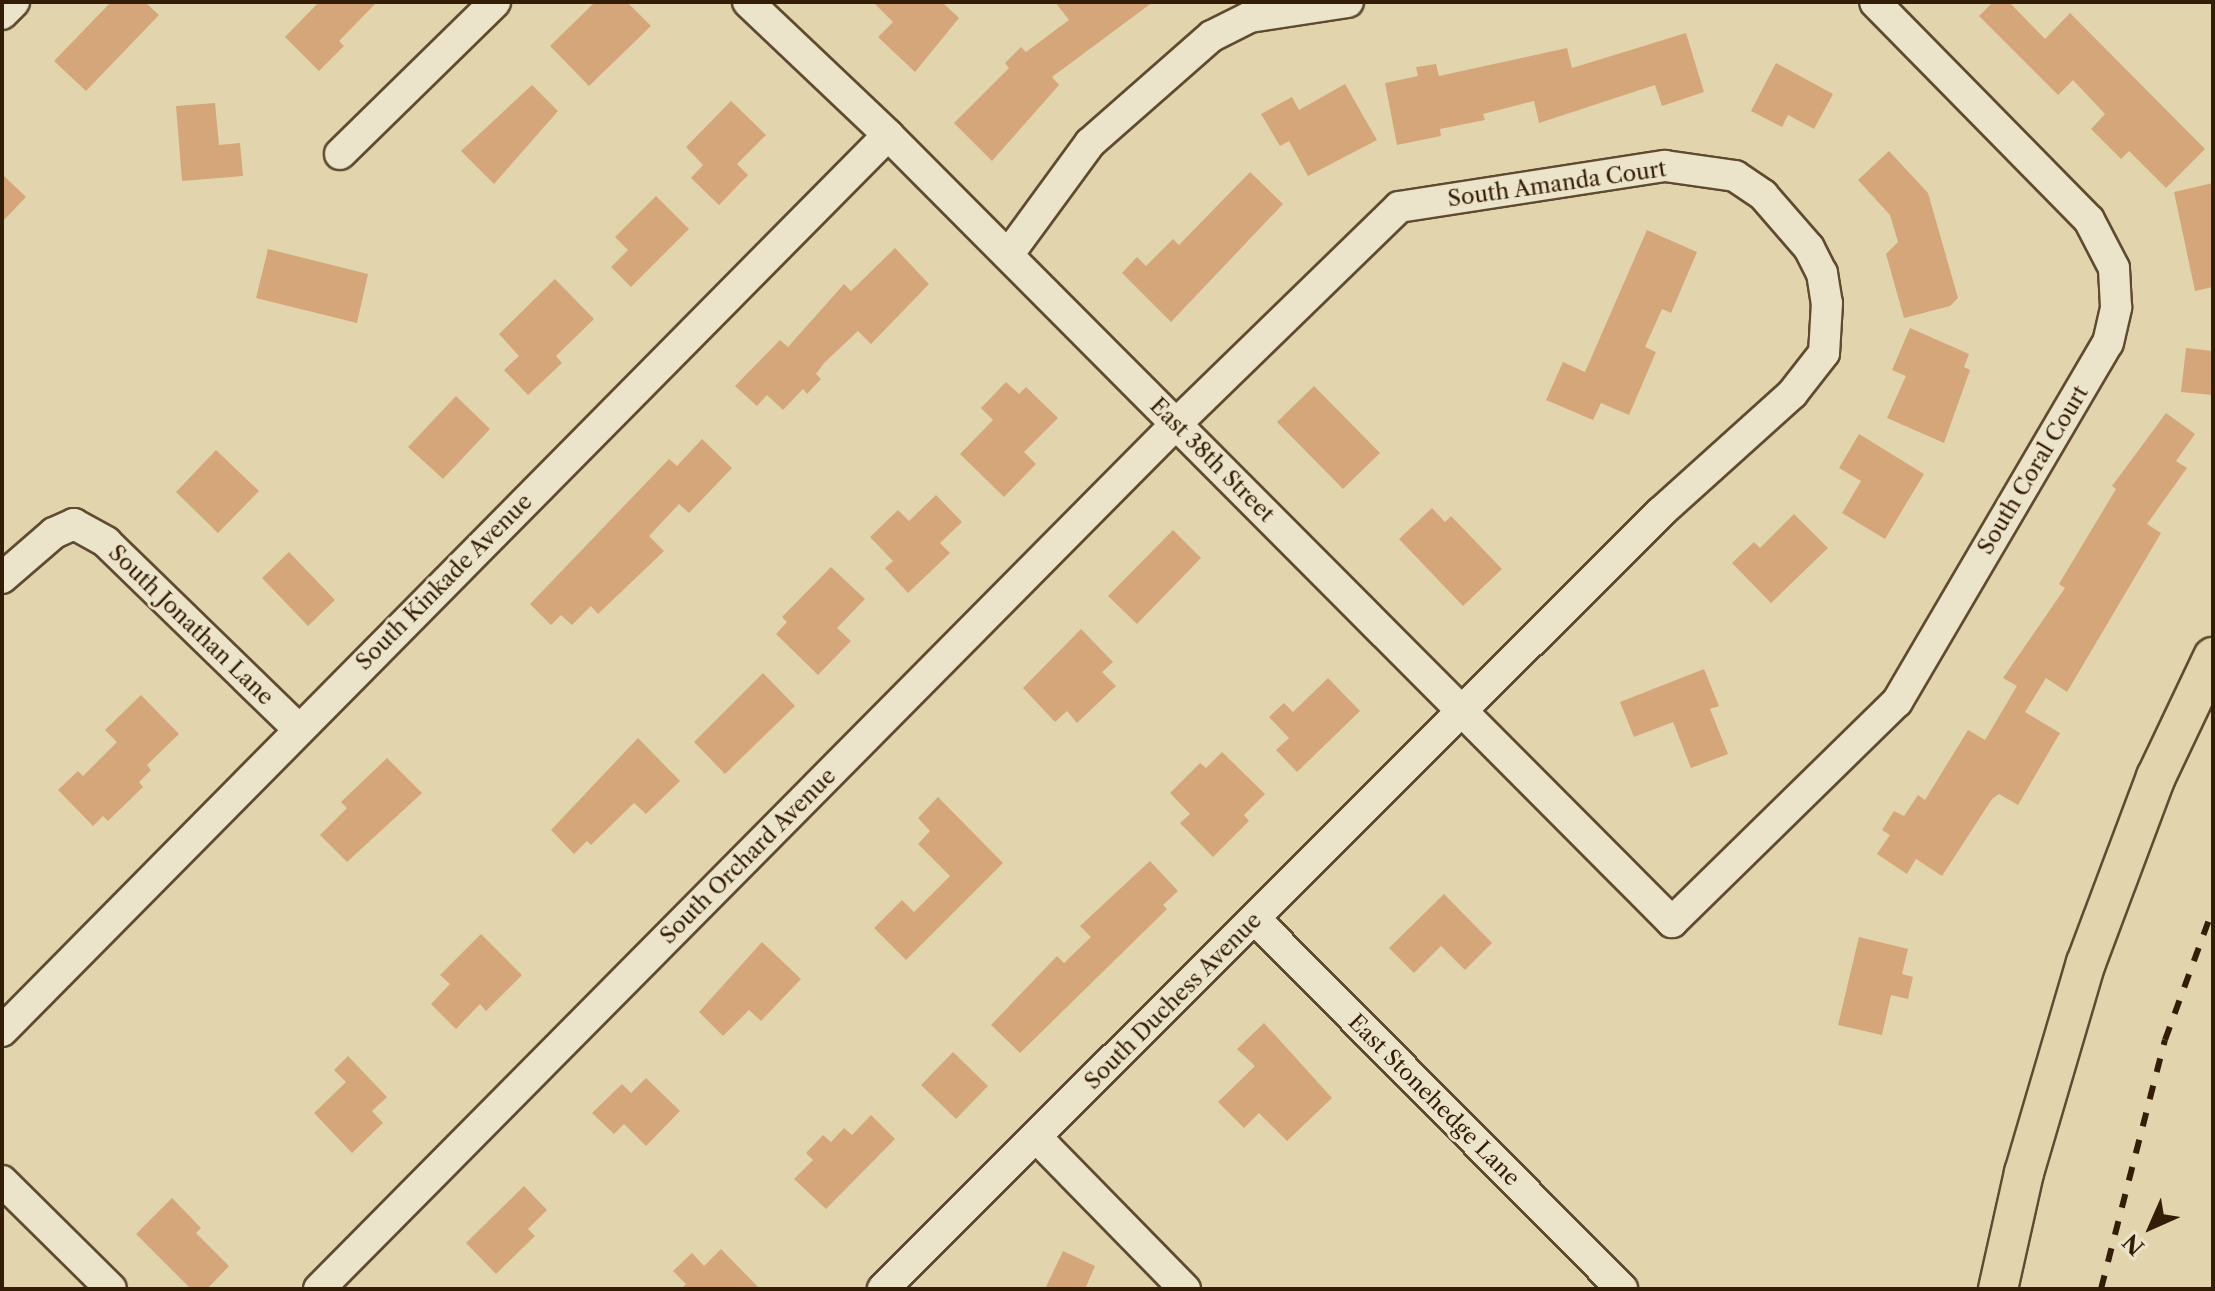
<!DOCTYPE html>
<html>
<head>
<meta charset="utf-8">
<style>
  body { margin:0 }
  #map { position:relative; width:2215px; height:1291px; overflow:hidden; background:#e2d5ae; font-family:"Libre Caslon Text",serif }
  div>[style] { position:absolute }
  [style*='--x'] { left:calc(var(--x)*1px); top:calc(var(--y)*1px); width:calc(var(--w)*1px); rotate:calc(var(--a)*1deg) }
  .building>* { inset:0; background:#d5a67a }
  .roads { filter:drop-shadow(2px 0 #604b30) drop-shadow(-2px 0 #604b30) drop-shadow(0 2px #604b30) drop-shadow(0 -2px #604b30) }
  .minor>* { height:30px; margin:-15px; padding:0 15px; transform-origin:15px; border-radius:15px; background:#ece4ca }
  .major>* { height:38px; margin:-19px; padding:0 19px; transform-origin:19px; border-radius:19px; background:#e2d5ae }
  .rail>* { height:6px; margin-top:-3px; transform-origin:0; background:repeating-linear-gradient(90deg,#341d06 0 14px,transparent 0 28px) }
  span { translate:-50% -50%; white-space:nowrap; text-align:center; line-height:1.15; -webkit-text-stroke:6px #ece4ca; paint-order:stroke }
  .street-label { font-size:22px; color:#341d06 }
  .frame { position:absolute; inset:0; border:4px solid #341d06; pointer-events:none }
  .north { position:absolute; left:2111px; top:1187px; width:80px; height:80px; -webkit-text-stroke:6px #ece4ca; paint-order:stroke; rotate:225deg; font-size:22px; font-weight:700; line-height:32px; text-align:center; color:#341d06 }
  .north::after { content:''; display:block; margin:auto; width:28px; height:36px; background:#341d06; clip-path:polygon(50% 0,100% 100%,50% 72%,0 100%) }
</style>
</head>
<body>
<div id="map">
  <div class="building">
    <div style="clip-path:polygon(111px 2px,145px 2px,159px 15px,86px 91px,54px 61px)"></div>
    <div style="clip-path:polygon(319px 2px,377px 2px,339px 41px,344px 46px,319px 71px,285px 37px)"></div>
    <div style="clip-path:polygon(595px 2px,627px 2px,651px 26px,589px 86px,550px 46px)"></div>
    <div style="clip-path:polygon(873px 2px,942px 2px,959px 18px,915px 72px,878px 37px,893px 22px)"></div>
    <div style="clip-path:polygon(1055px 2px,1153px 2px,1052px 77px,1059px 85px,992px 161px,954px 123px,1009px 68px,1005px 63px,1021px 47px,1026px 52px,1069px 20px)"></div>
    <div style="clip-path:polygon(1993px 2px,2009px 2px,2045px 39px,2070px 13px,2205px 149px,2166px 188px,2129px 151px,2121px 159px,2091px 129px,2105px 114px,2073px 80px,2058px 95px,1979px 16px)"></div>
    <div style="clip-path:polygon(1686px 33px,1704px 92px,1662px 106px,1655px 85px,1539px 123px,1534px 101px,1483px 114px,1485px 120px,1440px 129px,1441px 136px,1397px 145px,1385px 83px,1418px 76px,1416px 67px,1436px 64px,1439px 76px,1567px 48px,1572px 68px)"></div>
    <div style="clip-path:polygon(1776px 63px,1833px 94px,1814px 129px,1788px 115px,1782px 127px,1751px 111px)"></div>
    <div style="clip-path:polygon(1345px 84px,1377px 140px,1308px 176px,1289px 141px,1280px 146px,1261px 114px,1292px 97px,1299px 110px)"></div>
    <div style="clip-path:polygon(532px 85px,558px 111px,494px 184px,461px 151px)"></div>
    <div style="clip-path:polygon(731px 101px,766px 135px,737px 164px,748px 175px,719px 205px,691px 178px,703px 165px,686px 147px)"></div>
    <div style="clip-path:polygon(215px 103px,219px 145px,240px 143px,243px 176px,182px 181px,176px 106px)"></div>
    <div style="clip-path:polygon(1889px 151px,1928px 193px,1958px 298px,1950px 306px,1904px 318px,1886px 254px,1898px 242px,1890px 215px,1858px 180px)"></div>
    <div style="clip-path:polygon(1250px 172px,1283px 204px,1171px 322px,1122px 273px,1137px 257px,1146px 266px,1173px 239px,1179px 245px)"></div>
    <div style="clip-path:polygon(2px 174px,26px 197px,2px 222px)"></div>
    <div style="clip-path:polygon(2213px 183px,2213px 287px,2195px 291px,2174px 192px)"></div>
    <div style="clip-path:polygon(656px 196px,689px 229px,631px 287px,611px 267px,628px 250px,615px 237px)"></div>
    <div style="clip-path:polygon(1647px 230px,1697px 252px,1671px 313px,1662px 309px,1645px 347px,1656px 352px,1629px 415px,1601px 403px,1593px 420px,1546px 400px,1563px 362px,1585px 372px)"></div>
    <div style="clip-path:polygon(895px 248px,929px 284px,871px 344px,858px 331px,824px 363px,816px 374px,821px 379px,807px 394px,803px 389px,783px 410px,767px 395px,757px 406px,735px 386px,780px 340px,788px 347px,844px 284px,851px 291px)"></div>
    <div style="clip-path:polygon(268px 249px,368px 274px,357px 323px,256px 298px)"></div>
    <div style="clip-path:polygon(555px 279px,594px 319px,556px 356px,562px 363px,528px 395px,504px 370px,519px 356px,499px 334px)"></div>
    <div style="clip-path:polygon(1910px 328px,1969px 354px,1964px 367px,1970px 370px,1944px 443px,1887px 418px,1906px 376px,1892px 370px)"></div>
    <div style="clip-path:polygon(2186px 348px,2213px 351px,2213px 395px,2181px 392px)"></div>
    <div style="clip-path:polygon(1006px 382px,1019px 394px,1026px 387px,1058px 418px,1024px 452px,1036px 464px,1004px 497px,960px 454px,993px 420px,981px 408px)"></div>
    <div style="clip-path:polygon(1314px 386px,1380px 453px,1343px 489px,1277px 422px)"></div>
    <div style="clip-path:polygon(456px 396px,490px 429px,443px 479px,408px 447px)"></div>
    <div style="clip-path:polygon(2166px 413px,2195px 434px,2176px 461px,2187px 468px,2147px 524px,2161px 533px,2067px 692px,2046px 678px,2025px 712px,2060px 733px,2018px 805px,1999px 794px,1992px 799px,1942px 876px,1916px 859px,1907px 874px,1877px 854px,1890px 835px,1882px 830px,1894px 811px,1904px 816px,1918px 795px,1925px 800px,1968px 730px,1985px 740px,2017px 686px,2003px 678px,2065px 588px,2059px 584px,2116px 489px,2112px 486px)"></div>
    <div style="clip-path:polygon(1859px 434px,1924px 474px,1885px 539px,1842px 513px,1861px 481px,1839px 468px)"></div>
    <div style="clip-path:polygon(702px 439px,732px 468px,689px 513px,679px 504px,649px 536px,664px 551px,598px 614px,591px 606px,572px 625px,561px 615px,551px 625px,530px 604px,669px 459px,677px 466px)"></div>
    <div style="clip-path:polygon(216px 450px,259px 491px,218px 533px,176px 492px)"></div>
    <div style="clip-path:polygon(936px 495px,962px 522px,940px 543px,950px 553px,908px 593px,885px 568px,893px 561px,870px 537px,898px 510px,909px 521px)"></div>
    <div style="clip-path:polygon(1432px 508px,1445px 522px,1451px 516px,1502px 569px,1463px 606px,1399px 539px)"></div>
    <div style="clip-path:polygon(1794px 514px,1828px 548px,1771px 603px,1732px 563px,1754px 542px,1760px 548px)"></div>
    <div style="clip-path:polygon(1173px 530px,1201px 558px,1137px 624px,1108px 596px)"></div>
    <div style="clip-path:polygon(289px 552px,335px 600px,308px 626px,262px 578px)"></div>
    <div style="clip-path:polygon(831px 567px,865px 599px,837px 628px,851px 641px,818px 675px,776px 634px,787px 622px,782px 617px)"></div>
    <div style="clip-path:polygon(1081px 629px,1113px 662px,1102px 672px,1116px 686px,1077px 723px,1067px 711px,1055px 722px,1023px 688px)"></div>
    <div style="clip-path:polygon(1704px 669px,1719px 706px,1710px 709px,1728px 754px,1691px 768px,1673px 722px,1634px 737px,1620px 702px)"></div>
    <div style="clip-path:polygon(763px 673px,795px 706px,725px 774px,694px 742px)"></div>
    <div style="clip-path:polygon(1328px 678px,1360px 711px,1297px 772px,1276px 750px,1289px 738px,1269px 717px,1284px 703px,1293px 712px)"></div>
    <div style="clip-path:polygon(141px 695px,179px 734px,147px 765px,151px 770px,139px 782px,143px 787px,108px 821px,103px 816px,93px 826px,58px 790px,78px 771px,83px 776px,117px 742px,105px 730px)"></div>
    <div style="clip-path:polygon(638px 738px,680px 781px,646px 814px,634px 803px,591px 845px,587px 841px,574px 854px,551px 830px)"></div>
    <div style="clip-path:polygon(1222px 752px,1265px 794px,1244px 815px,1249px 821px,1213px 857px,1180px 823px,1190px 814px,1170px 793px,1200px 763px,1206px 768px)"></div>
    <div style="clip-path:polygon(387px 758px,422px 793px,347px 862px,320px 835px,347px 808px,341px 802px)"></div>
    <div style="clip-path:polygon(938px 797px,1003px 863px,906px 960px,874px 928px,902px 900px,914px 912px,950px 876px,918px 844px,930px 831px,918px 818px)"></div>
    <div style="clip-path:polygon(1150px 861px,1178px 891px,1163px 905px,1167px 909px,1020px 1053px,991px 1025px,1057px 956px,1064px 963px,1091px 937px,1080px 926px)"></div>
    <div style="clip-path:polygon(1444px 894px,1492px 943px,1465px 970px,1441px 946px,1414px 973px,1389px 948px)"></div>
    <div style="clip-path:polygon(481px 934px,522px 975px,486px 1011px,480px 1004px,456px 1029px,431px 1004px,450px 984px,440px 975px)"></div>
    <div style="clip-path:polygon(1859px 937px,1908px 949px,1902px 974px,1913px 977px,1908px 999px,1891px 995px,1882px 1035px,1838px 1025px)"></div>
    <div style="clip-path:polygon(762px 942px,801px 979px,761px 1021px,749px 1010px,723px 1036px,699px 1012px)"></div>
    <div style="clip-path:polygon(1264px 1023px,1332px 1098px,1287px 1141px,1259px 1113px,1244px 1128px,1218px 1102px,1255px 1066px,1237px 1049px)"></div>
    <div style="clip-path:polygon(953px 1052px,988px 1086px,956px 1119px,921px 1085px)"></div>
    <div style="clip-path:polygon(348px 1056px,387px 1097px,372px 1111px,383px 1123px,352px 1153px,314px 1113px,346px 1082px,334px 1070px)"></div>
    <div style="clip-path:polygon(646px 1078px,680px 1111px,646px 1146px,624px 1124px,614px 1134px,592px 1113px,622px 1084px,631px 1093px)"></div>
    <div style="clip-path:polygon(871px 1115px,895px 1139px,826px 1209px,794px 1179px,813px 1160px,806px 1153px,823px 1135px,831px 1142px,844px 1128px,852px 1135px)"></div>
    <div style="clip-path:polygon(524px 1186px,547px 1210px,528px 1229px,535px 1236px,496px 1274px,466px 1243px)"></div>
    <div style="clip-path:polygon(172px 1198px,201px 1228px,196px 1233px,229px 1266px,207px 1289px,191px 1289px,136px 1234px)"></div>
    <div style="clip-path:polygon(721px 1249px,760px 1289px,681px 1289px,686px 1284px,673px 1271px,692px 1253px,704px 1266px)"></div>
    <div style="clip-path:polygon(1063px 1251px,1095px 1266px,1085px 1289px,1045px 1289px)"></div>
  </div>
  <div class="roads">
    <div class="minor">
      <div style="--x:748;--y:2;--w:193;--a:43.5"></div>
      <div style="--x:888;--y:135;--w:1111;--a:45.11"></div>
      <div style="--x:1672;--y:922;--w:315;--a:-44.4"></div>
      <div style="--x:1897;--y:702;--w:416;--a:-59.6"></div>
      <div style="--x:2108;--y:343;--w:37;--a:-77"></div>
      <div style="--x:2116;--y:307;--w:39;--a:-93"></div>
      <div style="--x:2114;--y:268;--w:54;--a:-117.5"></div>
      <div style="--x:2089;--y:220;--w:305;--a:-134.5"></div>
      <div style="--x:2;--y:14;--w:17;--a:-45"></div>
      <div style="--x:340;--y:154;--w:217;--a:-44.4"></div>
      <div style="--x:1008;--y:255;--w:139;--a:-53.8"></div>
      <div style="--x:1090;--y:143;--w:162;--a:-41.3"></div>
      <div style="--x:1212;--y:36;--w:42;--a:-26.6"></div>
      <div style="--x:1250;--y:17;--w:99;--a:-8.7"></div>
      <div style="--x:2;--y:578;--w:69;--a:-40.9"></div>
      <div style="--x:54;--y:533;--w:22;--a:-24"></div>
      <div style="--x:74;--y:524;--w:37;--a:29"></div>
      <div style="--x:106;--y:542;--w:268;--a:44.2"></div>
      <div style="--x:1256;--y:920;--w:520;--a:45.23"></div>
      <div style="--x:2;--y:1031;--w:1260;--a:-45.32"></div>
      <div style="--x:1036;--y:1137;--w:213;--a:45.6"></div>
      <div style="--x:2;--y:1181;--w:153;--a:44.7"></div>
      <div style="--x:319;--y:1289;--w:1218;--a:-45.27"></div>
      <div style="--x:1176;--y:424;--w:311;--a:-44.2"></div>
      <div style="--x:1399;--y:207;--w:269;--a:-8.8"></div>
      <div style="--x:1665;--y:166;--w:71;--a:8.1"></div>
      <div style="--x:1735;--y:176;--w:34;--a:34"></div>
      <div style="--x:1763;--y:195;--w:70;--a:49"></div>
      <div style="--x:1809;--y:248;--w:28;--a:63"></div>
      <div style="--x:1822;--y:273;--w:30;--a:81"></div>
      <div style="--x:1827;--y:303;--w:50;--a:93.4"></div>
      <div style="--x:1824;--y:353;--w:52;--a:128"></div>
      <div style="--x:1792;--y:394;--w:176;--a:138"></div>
      <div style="--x:1661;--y:512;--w:1100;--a:135.04"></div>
    </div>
    <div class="major">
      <div style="--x:1998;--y:1289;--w:119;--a:-77.4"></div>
      <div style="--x:2024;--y:1173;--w:219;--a:-73.6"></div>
      <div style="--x:2086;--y:963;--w:199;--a:-69.4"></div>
      <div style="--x:2156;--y:777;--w:133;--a:-64.6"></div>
    </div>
  </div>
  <div class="rail">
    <div style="--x:2101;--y:1289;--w:257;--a:-75.6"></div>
    <div style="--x:2165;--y:1040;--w:140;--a:-69.9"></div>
  </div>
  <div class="street-label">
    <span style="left:1557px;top:184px;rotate:-8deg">South Amanda Court</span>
    <span style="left:1212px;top:460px;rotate:45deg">East 38th Street</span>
    <span style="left:2033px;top:470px;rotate:-59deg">South Coral Court</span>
    <span style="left:444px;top:582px;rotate:-45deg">South Kinkade Avenue</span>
    <span style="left:191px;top:625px;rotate:44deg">South Jonathan Lane</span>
    <span style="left:748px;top:856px;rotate:-45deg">South Orchard Avenue</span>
    <span style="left:1173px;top:1001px;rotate:-45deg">South Duchess Avenue</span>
    <span style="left:1434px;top:1100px;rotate:45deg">East Stonehedge Lane</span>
  </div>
  <div class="frame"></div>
  <div class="north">N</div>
</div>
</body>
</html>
